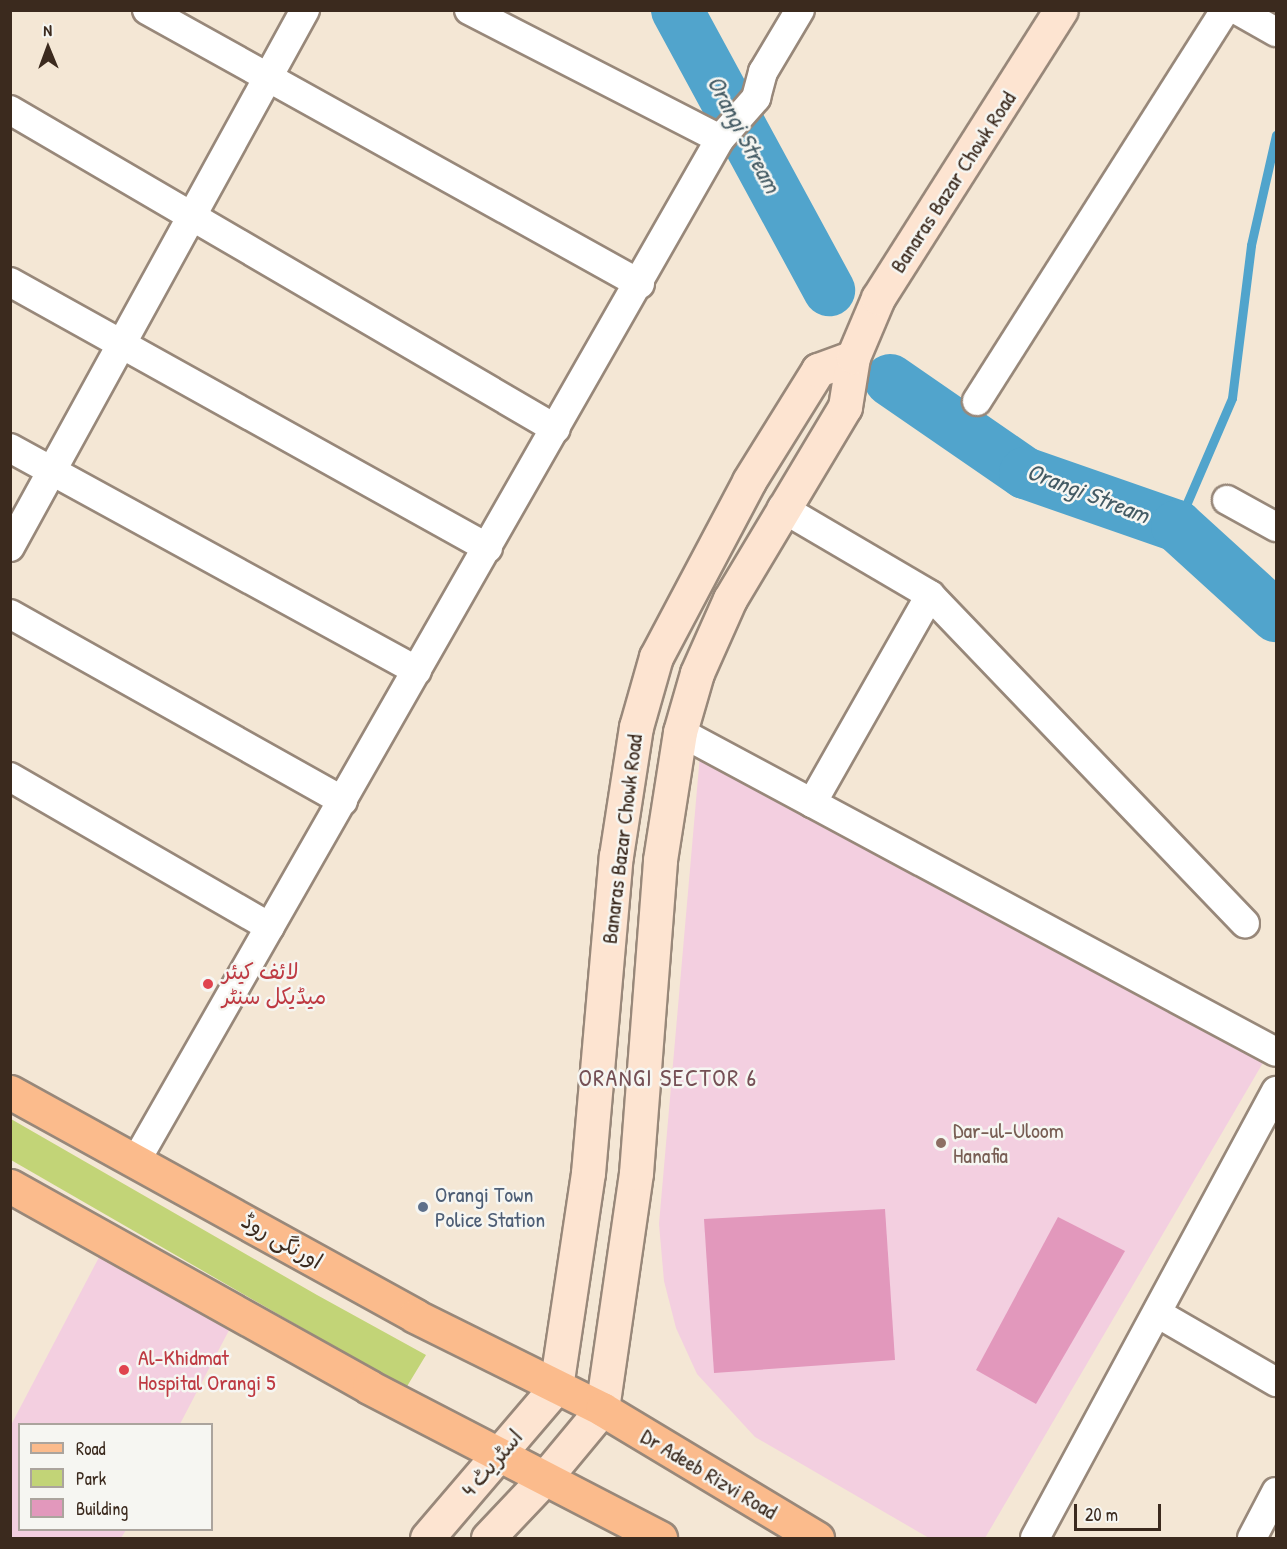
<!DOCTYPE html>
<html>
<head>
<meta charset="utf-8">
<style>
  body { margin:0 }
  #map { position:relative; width:1287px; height:1549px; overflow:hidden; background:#f4e7d5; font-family:"Patrick Hand","Playpen Sans Arabic",sans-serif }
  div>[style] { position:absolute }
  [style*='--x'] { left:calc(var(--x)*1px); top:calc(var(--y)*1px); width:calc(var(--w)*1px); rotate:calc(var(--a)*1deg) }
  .built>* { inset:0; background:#f3cfe0 }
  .green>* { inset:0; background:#c2d477 }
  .stream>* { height:9px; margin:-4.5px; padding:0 4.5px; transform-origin:4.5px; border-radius:4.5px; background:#51a4cc }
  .river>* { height:52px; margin:-26px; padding:0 26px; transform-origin:26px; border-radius:26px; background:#51a4cc }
  .building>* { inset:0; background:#e298bc }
  .roads { filter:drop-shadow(2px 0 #98887a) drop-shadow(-2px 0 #98887a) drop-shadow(0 2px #98887a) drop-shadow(0 -2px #98887a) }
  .minor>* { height:28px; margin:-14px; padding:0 14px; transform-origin:14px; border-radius:14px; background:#fff }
  .secondary>* { height:33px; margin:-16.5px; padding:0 16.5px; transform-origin:16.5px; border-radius:16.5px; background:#fde4d1 }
  .primary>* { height:33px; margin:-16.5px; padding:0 16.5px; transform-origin:16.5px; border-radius:16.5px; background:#fbbb8c }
  .dots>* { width:16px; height:16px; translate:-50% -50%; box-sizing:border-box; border:3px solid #f6f6f2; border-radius:50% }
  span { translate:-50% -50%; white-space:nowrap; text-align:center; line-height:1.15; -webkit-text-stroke:5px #f6f6f2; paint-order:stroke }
  .street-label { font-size:22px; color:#3b2a1e }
  .health-label { font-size:22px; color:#be3a42 }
  .left { translate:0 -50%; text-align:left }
  .education-label { font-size:22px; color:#785e54 }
  .service-label { font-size:22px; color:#4e5e75 }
  .water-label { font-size:24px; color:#445b64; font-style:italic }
  .neighbourhood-label { font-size:24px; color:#755055; letter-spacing:1.5px }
  .frame { position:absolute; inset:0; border:12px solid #3b2a1e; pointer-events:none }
  .legend { position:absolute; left:18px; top:1423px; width:195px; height:108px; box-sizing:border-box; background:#f6f6f2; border:2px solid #aba49d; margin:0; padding:8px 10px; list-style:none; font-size:18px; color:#3b2a1e }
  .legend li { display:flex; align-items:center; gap:12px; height:30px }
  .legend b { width:30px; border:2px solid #aba49d }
  .north { position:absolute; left:18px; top:18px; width:60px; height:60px; -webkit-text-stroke:4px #f6f6f2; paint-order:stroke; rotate:359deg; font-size:16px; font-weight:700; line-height:24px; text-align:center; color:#3b2a1e }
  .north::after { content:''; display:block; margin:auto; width:21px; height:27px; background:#3b2a1e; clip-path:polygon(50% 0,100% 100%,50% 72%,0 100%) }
  .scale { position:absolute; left:1074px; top:1504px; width:87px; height:27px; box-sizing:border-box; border:3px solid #3b2a1e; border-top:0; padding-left:8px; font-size:18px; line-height:21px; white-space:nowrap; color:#3b2a1e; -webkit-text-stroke:4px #f6f6f2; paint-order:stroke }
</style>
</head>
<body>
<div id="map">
  <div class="built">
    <div style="clip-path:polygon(700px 755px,1264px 1061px,985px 1538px,929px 1538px,755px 1437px,697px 1374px,676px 1328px,664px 1281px,659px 1224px)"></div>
    <div style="clip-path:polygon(107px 1242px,237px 1315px,180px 1424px,20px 1424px,20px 1530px,126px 1530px,121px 1538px,11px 1538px,11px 1425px)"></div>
  </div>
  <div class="green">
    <div style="clip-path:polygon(11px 1119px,317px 1295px,426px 1355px,406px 1388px,11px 1160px)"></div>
  </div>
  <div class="stream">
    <div style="--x:1177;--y:526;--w:139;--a:-66.7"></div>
    <div style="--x:1232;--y:398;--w:154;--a:-82.9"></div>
    <div style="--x:1251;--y:245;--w:113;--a:-77.2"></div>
  </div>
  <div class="river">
    <div style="--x:677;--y:10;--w:319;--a:61.5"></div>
    <div style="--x:890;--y:380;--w:164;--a:34.6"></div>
    <div style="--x:1025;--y:473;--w:161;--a:19.2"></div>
    <div style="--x:1177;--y:526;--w:134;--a:42.3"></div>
  </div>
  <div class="building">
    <div style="clip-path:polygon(885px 1209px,895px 1360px,714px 1373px,704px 1219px)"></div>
    <div style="clip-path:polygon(1058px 1217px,1125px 1251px,1036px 1404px,976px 1370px)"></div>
  </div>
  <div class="roads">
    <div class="minor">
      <div style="--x:147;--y:10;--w:564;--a:29.06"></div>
      <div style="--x:469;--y:10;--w:282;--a:27.2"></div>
      <div style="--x:1237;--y:10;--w:45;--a:29.4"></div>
      <div style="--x:10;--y:110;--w:632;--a:30.3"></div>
      <div style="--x:10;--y:282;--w:547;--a:29.1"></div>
      <div style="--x:977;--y:401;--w:463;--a:-57.6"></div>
      <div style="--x:10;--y:448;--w:464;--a:28.7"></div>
      <div style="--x:1227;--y:500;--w:56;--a:28.9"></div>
      <div style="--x:782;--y:508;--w:172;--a:30.4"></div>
      <div style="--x:930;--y:595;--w:455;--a:46.2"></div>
      <div style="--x:10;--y:547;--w:613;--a:-61.22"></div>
      <div style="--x:10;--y:614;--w:382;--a:29.3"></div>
      <div style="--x:680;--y:732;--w:676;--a:28.23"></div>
      <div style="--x:10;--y:777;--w:300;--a:30"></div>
      <div style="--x:812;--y:803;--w:239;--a:-60.4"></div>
      <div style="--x:137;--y:1159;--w:1175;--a:-60.25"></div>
      <div style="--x:720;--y:139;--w:55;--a:-48.7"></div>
      <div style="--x:756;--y:98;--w:27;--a:-75"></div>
      <div style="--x:763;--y:72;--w:72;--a:-59.2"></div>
      <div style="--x:1157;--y:1313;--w:138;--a:30.1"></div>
      <div style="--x:1035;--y:1538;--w:508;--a:-61.67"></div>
      <div style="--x:1252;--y:1538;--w:52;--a:-62.4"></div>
    </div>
    <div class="secondary">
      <div style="--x:427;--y:1538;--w:199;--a:-49.5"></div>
      <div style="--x:556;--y:1387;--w:216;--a:-81.5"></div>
      <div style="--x:588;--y:1173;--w:318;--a:-85"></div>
      <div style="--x:616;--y:856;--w:131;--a:-81.2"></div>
      <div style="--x:636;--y:727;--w:73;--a:-74.1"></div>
      <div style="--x:656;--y:657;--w:199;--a:-62.1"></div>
      <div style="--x:749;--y:481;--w:131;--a:-58.1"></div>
      <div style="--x:818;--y:370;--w:37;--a:-20"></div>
      <div style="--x:488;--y:1538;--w:80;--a:-46.5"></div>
      <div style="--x:543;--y:1480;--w:92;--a:-50.3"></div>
      <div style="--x:602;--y:1409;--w:238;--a:-81.8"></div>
      <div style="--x:636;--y:1173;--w:314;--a:-85.6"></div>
      <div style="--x:660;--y:860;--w:130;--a:-81.1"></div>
      <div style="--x:680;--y:732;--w:61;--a:-73.9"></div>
      <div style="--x:697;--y:673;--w:81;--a:-66"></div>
      <div style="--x:730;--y:599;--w:224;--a:-59.1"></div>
      <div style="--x:845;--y:407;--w:51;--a:-80.9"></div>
      <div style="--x:853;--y:357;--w:64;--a:-67"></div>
      <div style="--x:878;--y:298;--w:341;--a:-57.6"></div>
    </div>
    <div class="primary">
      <div style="--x:10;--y:1092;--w:463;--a:28.9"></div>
      <div style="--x:415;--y:1316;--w:209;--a:26.4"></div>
      <div style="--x:602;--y:1409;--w:251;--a:31"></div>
      <div style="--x:10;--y:1186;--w:411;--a:29.2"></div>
      <div style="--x:369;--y:1387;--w:328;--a:27.4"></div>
    </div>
  </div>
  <div class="dots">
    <div style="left:208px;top:984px;background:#e0444e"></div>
    <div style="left:941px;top:1143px;background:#8d6e63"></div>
    <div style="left:423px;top:1207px;background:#5c6f8a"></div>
    <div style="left:124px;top:1370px;background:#e0444e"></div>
  </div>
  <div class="street-label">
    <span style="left:953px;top:182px;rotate:-57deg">Banaras Bazar Chowk Road</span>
    <span style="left:622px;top:839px;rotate:-83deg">Banaras Bazar Chowk Road</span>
    <span style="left:282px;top:1241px;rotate:30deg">اورنگی روڈ</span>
    <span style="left:492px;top:1463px;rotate:-49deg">اسٹریٹ 4</span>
    <span style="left:709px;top:1474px;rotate:31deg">Dr Adeeb Rizvi Road</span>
  </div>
  <div class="health-label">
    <span class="left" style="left:222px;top:984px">لائف کیئر<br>میڈیکل سنٹر</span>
    <span class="left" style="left:138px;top:1370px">Al-Khidmat<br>Hospital Orangi 5</span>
  </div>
  <div class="education-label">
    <span class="left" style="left:953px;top:1143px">Dar-ul-Uloom<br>Hanafia</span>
  </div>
  <div class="service-label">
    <span class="left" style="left:435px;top:1207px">Orangi Town<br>Police Station</span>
  </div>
  <div class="water-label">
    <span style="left:744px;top:134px;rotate:62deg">Orangi Stream</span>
    <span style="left:1088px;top:493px;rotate:21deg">Orangi Stream</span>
  </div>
  <div class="neighbourhood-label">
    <span style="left:668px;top:1078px">ORANGI SECTOR 6</span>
  </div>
  <div class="frame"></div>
  <ul class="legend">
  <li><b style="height:8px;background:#fbbb8c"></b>Road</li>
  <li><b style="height:16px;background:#c2d477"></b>Park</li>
  <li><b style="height:16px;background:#e298bc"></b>Building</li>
  </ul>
  <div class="north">N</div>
  <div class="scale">20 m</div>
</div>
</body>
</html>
